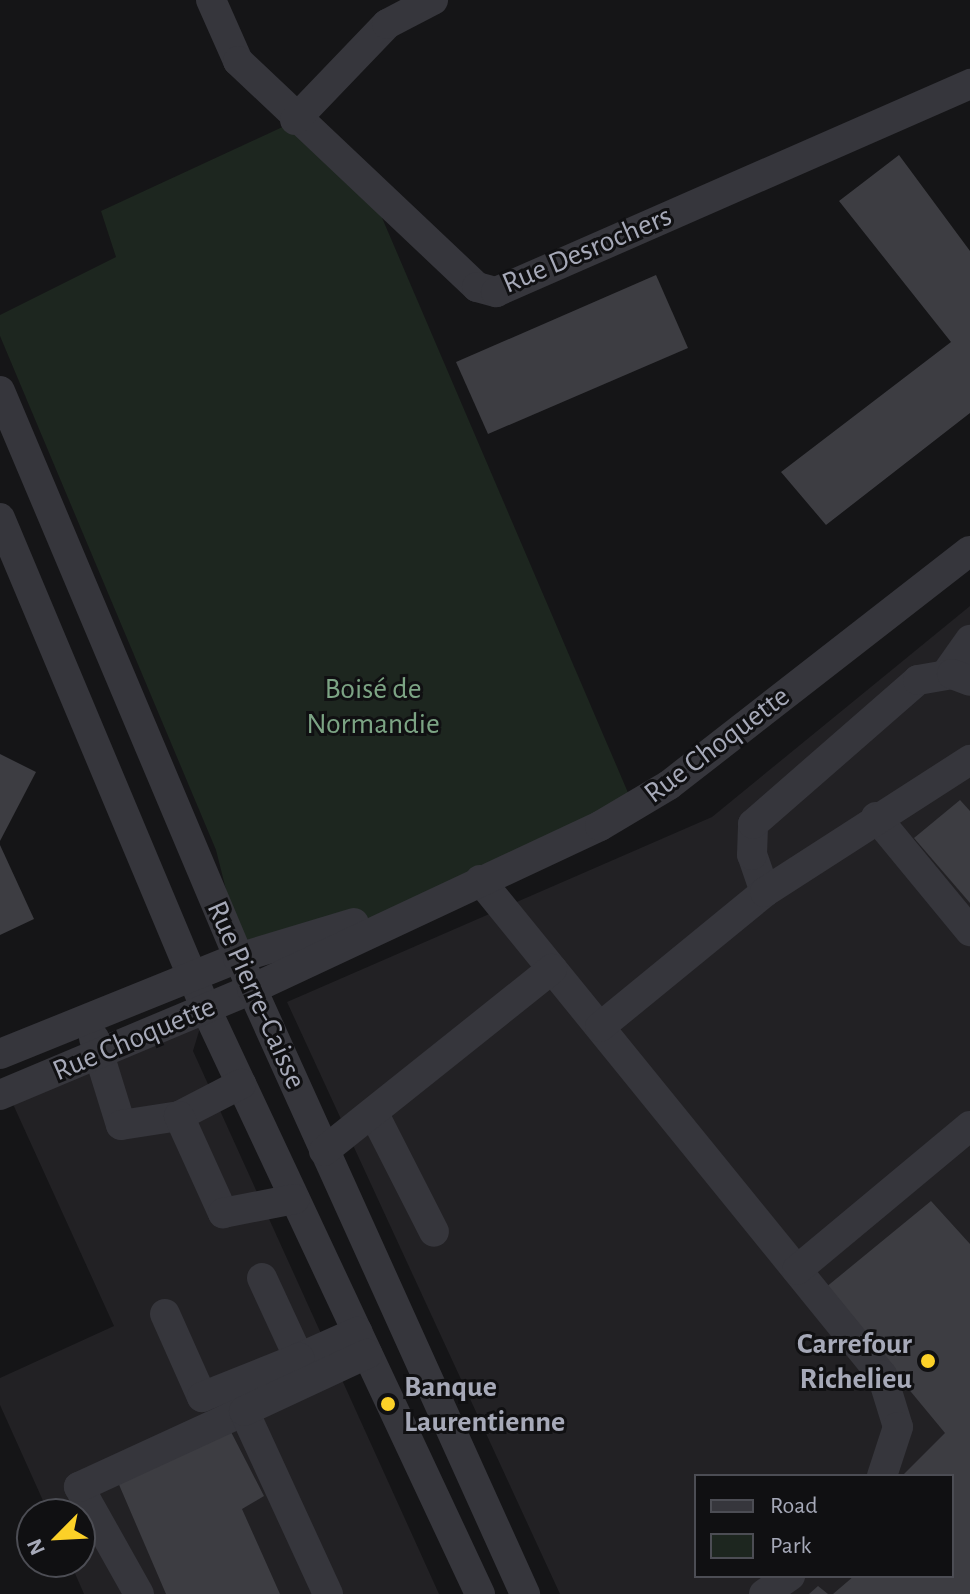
<!DOCTYPE html>
<html>
<head>
<meta charset="utf-8">
<style>
  body { margin:0 }
  #map { position:relative; width:970px; height:1594px; overflow:hidden; background:#151517; font-family:"Alegreya Sans",sans-serif }
  div>[style] { position:absolute }
  [style*='--x'] { left:calc(var(--x)*1px); top:calc(var(--y)*1px); width:calc(var(--w)*1px); rotate:calc(var(--a)*1deg) }
  .built>* { inset:0; background:#222124 }
  .green>* { inset:0; background:#1d261f }
  .building>* { inset:0; background:#3d3d42 }
  .minor>* { height:30px; margin:-15px; padding:0 15px; transform-origin:15px; border-radius:15px; background:#36363c }
  .dots>* { width:22px; height:22px; translate:-50% -50%; box-sizing:border-box; border:4px solid #101012; border-radius:50% }
  span { translate:-50% -50%; white-space:nowrap; text-align:center; line-height:1.15; -webkit-text-stroke:6px #101012; paint-order:stroke }
  .street-label { font-size:30px; color:#a6a9b8 }
  .park-label { font-size:30px; color:#7ca484 }
  .poi-label { font-size:30px; color:#a6a9b8; font-weight:700 }
  .right { translate:-100% -50%; text-align:right }
  .left { translate:0 -50%; text-align:left }
  .legend { position:absolute; left:694px; top:1474px; width:260px; height:104px; box-sizing:border-box; background:#101012; border:2px solid #4c4d54; margin:0; padding:10px 14px; list-style:none; font-size:24px; color:#a6a9b8 }
  .legend li { display:flex; align-items:center; gap:16px; height:40px }
  .legend b { width:40px; border:2px solid #4c4d54 }
  .north { position:absolute; left:16px; top:1498px; width:80px; height:80px; box-sizing:border-box; background:#101012; border:2px solid #4c4d54; border-radius:50%; rotate:246deg; font-size:22px; font-weight:700; line-height:32px; text-align:center; color:#a6a9b8 }
  .north::after { content:''; display:block; margin:auto; width:28px; height:36px; background:#fcd128; clip-path:polygon(50% 0,100% 100%,50% 72%,0 100%) }
</style>
</head>
<body>
<div id="map">
  <div class="built">
    <div style="clip-path:polygon(evenodd,970px 606px,970px 1594px,560px 1594px,287px 1002px,712px 817px,970px 606px,696px 1476px,952px 1476px,952px 1576px,696px 1576px,696px 1476px)"></div>
    <div style="clip-path:polygon(206px 1008px,193px 1051px,439px 1594px,84px 1594px,70px 1562px,80px 1562px,80px 1514px,49px 1514px,0 1405px,0 1378px,114px 1326px,7px 1091px)"></div>
  </div>
  <div class="green">
    <div style="clip-path:polygon(291px 123px,377px 206px,635px 809px,403px 912px,243px 957px,216px 850px,0 336px,0 315px,116px 257px,101px 211px)"></div>
  </div>
  <div class="building">
    <div style="clip-path:polygon(899px 155px,970px 251px,970px 413px,826px 525px,781px 472px,951px 342px,839px 201px)"></div>
    <div style="clip-path:polygon(656px 275px,688px 348px,488px 434px,456px 362px)"></div>
    <div style="clip-path:polygon(0 754px,36px 772px,0 841px)"></div>
    <div style="clip-path:polygon(960px 800px,970px 811px,970px 903px,914px 838px)"></div>
    <div style="clip-path:polygon(0 845px,34px 919px,0 935px)"></div>
    <div style="clip-path:polygon(931px 1201px,970px 1244px,970px 1594px,833px 1594px,854px 1576px,952px 1576px,952px 1476px,902px 1476px,945px 1433px,825px 1288px)"></div>
    <div style="clip-path:polygon(229px 1428px,264px 1496px,242px 1509px,280px 1594px,166px 1594px,117px 1480px)"></div>
    <div style="clip-path:polygon(818px 1586px,828px 1594px,809px 1594px)"></div>
  </div>
  <div class="minor">
    <div style="--x:211;--y:0;--w:67;--a:66.1"></div>
    <div style="--x:238;--y:61;--w:329;--a:43.4"></div>
    <div style="--x:477;--y:287;--w:20;--a:15"></div>
    <div style="--x:496;--y:292;--w:518;--a:-23.69"></div>
    <div style="--x:295;--y:120;--w:133;--a:-46.2"></div>
    <div style="--x:387;--y:24;--w:52;--a:-27.6"></div>
    <div style="--x:0;--y:391;--w:649;--a:67.15"></div>
    <div style="--x:252;--y:989;--w:664;--a:65.71"></div>
    <div style="--x:0;--y:518;--w:532;--a:67.24"></div>
    <div style="--x:206;--y:1009;--w:646;--a:64.9"></div>
    <div style="--x:946;--y:674;--w:42;--a:-54.8"></div>
    <div style="--x:876;--y:817;--w:148;--a:50.5"></div>
    <div style="--x:480;--y:880;--w:638;--a:50.92"></div>
    <div style="--x:882;--y:1375;--w:54;--a:72.9"></div>
    <div style="--x:898;--y:1427;--w:52;--a:108.1"></div>
    <div style="--x:765;--y:892;--w:39;--a:-109"></div>
    <div style="--x:752;--y:855;--w:31;--a:-88"></div>
    <div style="--x:753;--y:824;--w:219;--a:-41.1"></div>
    <div style="--x:918;--y:680;--w:35;--a:-10"></div>
    <div style="--x:952;--y:674;--w:19;--a:21"></div>
    <div style="--x:600;--y:1027;--w:213;--a:-39.3"></div>
    <div style="--x:765;--y:892;--w:244;--a:-32.8"></div>
    <div style="--x:94;--y:1038;--w:91;--a:72.8"></div>
    <div style="--x:121;--y:1125;--w:59;--a:-8.8"></div>
    <div style="--x:179;--y:1116;--w:70;--a:-27.3"></div>
    <div style="--x:0;--y:1054;--w:257;--a:-22"></div>
    <div style="--x:238;--y:958;--w:121;--a:-16.8"></div>
    <div style="--x:0;--y:1095;--w:273;--a:-22.8"></div>
    <div style="--x:252;--y:989;--w:384;--a:-25.1"></div>
    <div style="--x:600;--y:826;--w:80;--a:-30.7"></div>
    <div style="--x:669;--y:785;--w:381;--a:-37.9"></div>
    <div style="--x:374;--y:1114;--w:132;--a:63"></div>
    <div style="--x:179;--y:1116;--w:107;--a:65.6"></div>
    <div style="--x:223;--y:1213;--w:73;--a:-11"></div>
    <div style="--x:324;--y:1151;--w:292;--a:-38.6"></div>
    <div style="--x:797;--y:1270;--w:225;--a:-39.8"></div>
    <div style="--x:262;--y:1278;--w:88;--a:65.2"></div>
    <div style="--x:299;--y:1358;--w:64;--a:-24.1"></div>
    <div style="--x:165;--y:1314;--w:91;--a:66"></div>
    <div style="--x:202;--y:1397;--w:105;--a:-21.9"></div>
    <div style="--x:139;--y:1594;--w:123;--a:-119.3"></div>
    <div style="--x:79;--y:1487;--w:182;--a:-24.7"></div>
    <div style="--x:328;--y:1594;--w:201;--a:-114.7"></div>
    <div style="--x:244;--y:1411;--w:136;--a:-24.9"></div>
    <div style="--x:764;--y:1594;--w:32;--a:-35"></div>
  </div>
  <div class="dots">
    <div style="left:928px;top:1361px;background:#fcd128"></div>
    <div style="left:388px;top:1404px;background:#fcd128"></div>
  </div>
  <div class="street-label">
    <span style="left:587px;top:250px;rotate:-23deg">Rue Desrochers</span>
    <span style="left:717px;top:745px;rotate:-37deg">Rue Choquette</span>
    <span style="left:256px;top:995px;rotate:66deg">Rue Pierre-Caisse</span>
    <span style="left:134px;top:1039px;rotate:-23deg">Rue Choquette</span>
  </div>
  <div class="park-label">
    <span style="left:373px;top:706px">Boisé de<br>Normandie</span>
  </div>
  <div class="poi-label">
    <span class="right" style="left:912px;top:1361px">Carrefour<br>Richelieu</span>
    <span class="left" style="left:404px;top:1404px">Banque<br>Laurentienne</span>
  </div>
  <ul class="legend">
  <li><b style="height:10px;background:#36363c"></b>Road</li>
  <li><b style="height:22px;background:#1d261f"></b>Park</li>
  </ul>
  <div class="north">N</div>
</div>
</body>
</html>
